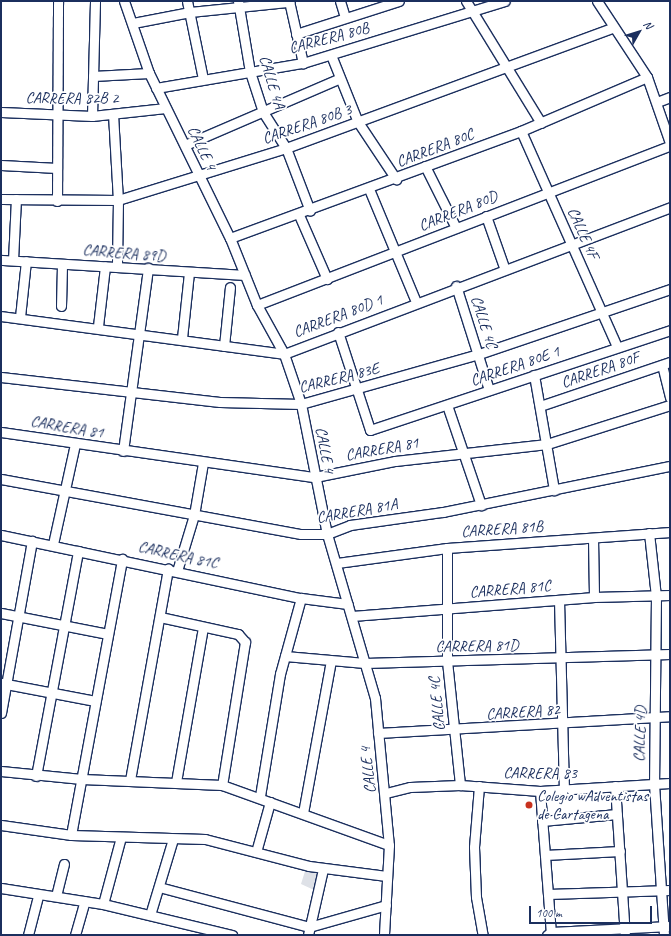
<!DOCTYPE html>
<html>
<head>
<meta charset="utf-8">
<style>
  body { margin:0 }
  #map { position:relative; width:671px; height:936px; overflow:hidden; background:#fff; font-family:Caveat,sans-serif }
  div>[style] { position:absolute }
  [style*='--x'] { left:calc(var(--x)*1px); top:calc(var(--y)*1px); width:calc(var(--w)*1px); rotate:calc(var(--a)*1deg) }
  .green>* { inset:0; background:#dee1e7 }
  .roads { filter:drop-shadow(1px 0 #1b2f5e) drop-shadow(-1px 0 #1b2f5e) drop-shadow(0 1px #1b2f5e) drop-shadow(0 -1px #1b2f5e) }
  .street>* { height:9px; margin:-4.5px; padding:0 4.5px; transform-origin:4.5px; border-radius:4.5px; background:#fff }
  .dots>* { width:11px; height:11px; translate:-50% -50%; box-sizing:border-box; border:2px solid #fff; border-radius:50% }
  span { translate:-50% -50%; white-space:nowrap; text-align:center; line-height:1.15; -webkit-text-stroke:3.5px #fff; paint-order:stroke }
  .street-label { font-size:16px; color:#1b2f5e }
  .poi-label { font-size:16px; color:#1b2f5e }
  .left { translate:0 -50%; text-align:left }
  .frame { position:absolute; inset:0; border:2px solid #1b2f5e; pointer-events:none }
  .north { position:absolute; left:619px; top:12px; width:40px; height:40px; -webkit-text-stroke:3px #fff; paint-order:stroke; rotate:51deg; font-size:11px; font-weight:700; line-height:16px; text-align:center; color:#1b2f5e }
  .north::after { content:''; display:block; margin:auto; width:14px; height:18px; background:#1b2f5e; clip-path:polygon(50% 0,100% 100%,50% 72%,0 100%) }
  .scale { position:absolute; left:529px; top:906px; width:123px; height:18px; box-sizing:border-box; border:2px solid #1b2f5e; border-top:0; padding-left:5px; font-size:12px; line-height:14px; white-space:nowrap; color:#1b2f5e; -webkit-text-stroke:3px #fff; paint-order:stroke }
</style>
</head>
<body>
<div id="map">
  <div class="green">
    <div style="clip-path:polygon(306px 868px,319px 871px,314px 890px,301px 884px)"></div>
  </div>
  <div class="roads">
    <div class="street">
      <div style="--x:124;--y:1;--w:76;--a:70.9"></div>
      <div style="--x:149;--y:73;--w:184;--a:63.9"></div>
      <div style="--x:230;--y:238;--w:72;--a:68.1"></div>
      <div style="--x:257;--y:305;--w:56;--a:61.1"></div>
      <div style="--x:284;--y:354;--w:53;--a:71.2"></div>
      <div style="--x:301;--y:404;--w:133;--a:78.7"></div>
      <div style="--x:327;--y:534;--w:171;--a:73.7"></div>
      <div style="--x:375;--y:698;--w:148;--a:84.6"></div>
      <div style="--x:389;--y:845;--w:90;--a:93.2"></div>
      <div style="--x:187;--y:1;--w:80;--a:78.4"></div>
      <div style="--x:238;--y:1;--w:72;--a:80.4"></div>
      <div style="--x:250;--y:72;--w:42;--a:72"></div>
      <div style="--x:263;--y:112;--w:43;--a:57.4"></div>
      <div style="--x:286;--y:148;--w:67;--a:69.1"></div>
      <div style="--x:289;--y:1;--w:64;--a:77.3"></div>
      <div style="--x:340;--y:1;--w:17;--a:73"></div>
      <div style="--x:466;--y:1;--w:143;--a:58.4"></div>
      <div style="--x:597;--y:1;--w:91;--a:56.7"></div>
      <div style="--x:647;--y:77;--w:70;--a:70.8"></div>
      <div style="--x:133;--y:23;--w:58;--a:-10.9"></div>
      <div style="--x:190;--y:12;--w:100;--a:-5.8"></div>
      <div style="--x:296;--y:34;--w:108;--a:-17.8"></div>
      <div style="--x:331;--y:55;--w:72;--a:68.1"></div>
      <div style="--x:358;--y:122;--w:69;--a:56.3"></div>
      <div style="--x:93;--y:76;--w:56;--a:-3.1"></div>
      <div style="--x:156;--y:88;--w:149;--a:-9.7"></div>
      <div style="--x:303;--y:63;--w:211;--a:-17.1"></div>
      <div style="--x:657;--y:102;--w:14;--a:-21"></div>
      <div style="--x:1;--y:112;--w:91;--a:2.5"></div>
      <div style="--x:92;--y:116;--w:74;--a:-6.2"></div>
      <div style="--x:113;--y:114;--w:86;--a:86.7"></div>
      <div style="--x:118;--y:200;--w:66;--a:90.9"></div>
      <div style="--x:92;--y:116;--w:115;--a:-88.5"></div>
      <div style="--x:521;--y:131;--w:236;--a:66"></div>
      <div style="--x:185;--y:145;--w:167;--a:-23.3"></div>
      <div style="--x:1;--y:165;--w:56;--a:3.1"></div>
      <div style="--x:425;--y:166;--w:69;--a:63.4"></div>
      <div style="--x:369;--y:189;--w:122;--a:67.4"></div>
      <div style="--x:1;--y:199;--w:117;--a:0.5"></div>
      <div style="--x:118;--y:200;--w:176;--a:-17.2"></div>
      <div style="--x:286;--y:148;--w:348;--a:-20.2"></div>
      <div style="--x:57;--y:201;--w:200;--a:-89.7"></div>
      <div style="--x:299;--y:215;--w:70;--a:66.4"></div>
      <div style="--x:486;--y:216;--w:54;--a:70.6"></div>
      <div style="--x:230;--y:238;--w:310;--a:-20.2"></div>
      <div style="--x:521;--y:131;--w:137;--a:-23.2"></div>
      <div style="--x:1;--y:260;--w:244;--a:3.5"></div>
      <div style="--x:13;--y:260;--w:61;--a:-87.2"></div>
      <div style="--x:456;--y:286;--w:109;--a:72.4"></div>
      <div style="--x:257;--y:305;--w:443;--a:-21.1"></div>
      <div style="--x:61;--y:306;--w:42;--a:-88.6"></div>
      <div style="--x:1;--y:316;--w:286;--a:7.6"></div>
      <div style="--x:284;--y:354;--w:413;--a:-20.8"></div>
      <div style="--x:20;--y:317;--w:56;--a:-83.9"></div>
      <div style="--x:98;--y:326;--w:60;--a:-83.3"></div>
      <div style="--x:338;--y:332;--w:103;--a:71.9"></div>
      <div style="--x:370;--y:430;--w:316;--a:-18.4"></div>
      <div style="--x:182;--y:338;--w:65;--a:-83.9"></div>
      <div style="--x:224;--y:346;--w:59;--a:-84.2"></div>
      <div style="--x:662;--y:365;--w:34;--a:76"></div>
      <div style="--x:534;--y:375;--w:117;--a:80.1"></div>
      <div style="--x:1;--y:377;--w:220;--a:6.5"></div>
      <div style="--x:220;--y:402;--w:81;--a:1.4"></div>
      <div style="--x:301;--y:404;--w:185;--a:-15.7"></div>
      <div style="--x:479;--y:354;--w:202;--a:-18.8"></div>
      <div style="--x:447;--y:405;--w:106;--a:71.2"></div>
      <div style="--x:540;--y:406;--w:137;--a:-18.7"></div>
      <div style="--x:1;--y:432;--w:317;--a:8.2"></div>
      <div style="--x:315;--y:477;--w:82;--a:-11.3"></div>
      <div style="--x:395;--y:461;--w:153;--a:-6.4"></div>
      <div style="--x:547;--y:444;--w:129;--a:-17.6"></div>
      <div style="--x:123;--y:451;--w:185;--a:-82.2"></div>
      <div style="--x:1;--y:479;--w:305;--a:10.4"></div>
      <div style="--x:301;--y:534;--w:26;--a:0"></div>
      <div style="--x:327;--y:534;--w:25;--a:-21"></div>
      <div style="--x:350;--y:525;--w:94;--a:-8"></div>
      <div style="--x:443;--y:512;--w:232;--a:-11.5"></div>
      <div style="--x:649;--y:533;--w:63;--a:83.7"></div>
      <div style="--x:656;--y:596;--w:188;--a:90.6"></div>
      <div style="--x:654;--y:784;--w:151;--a:86.2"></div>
      <div style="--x:1;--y:535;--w:307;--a:11.9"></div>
      <div style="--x:301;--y:598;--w:47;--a:7.3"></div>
      <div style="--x:593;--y:538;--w:59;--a:89"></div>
      <div style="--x:53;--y:544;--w:102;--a:-77.6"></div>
      <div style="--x:447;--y:548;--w:113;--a:90"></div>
      <div style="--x:447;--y:661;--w:125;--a:84"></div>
      <div style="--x:337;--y:563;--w:111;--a:-7.8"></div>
      <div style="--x:447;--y:548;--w:224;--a:-4.1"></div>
      <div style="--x:177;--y:571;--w:59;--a:-73.1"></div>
      <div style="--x:194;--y:515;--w:53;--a:-80.2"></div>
      <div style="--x:559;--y:600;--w:190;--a:88.5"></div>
      <div style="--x:1;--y:613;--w:109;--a:11.1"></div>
      <div style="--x:352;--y:616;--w:243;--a:-4.5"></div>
      <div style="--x:594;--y:597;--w:76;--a:-1.5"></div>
      <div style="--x:160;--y:617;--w:80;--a:12.3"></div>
      <div style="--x:238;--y:634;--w:11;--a:49"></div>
      <div style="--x:245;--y:642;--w:145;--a:99.1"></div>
      <div style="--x:285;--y:656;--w:80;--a:5"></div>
      <div style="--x:365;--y:663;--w:305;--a:-1.7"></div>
      <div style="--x:1;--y:683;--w:96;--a:10.8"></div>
      <div style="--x:1;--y:713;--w:175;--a:-79.8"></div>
      <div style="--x:378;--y:733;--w:292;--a:-3.3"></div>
      <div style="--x:1;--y:771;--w:81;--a:5.6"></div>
      <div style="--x:82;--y:779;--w:140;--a:2.5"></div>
      <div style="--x:222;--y:785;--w:177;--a:19.8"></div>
      <div style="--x:36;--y:776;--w:229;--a:-79.4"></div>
      <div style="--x:130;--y:780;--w:215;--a:-79.8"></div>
      <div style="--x:176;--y:782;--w:157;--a:-80.1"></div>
      <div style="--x:479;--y:786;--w:61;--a:94.7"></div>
      <div style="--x:474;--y:847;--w:50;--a:87.7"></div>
      <div style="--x:476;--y:897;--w:39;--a:80"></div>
      <div style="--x:615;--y:786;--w:149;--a:86.2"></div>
      <div style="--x:540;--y:791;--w:144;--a:85.6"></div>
      <div style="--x:386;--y:793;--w:25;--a:-14"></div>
      <div style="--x:410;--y:787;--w:50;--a:-2.3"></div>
      <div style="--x:460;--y:785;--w:80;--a:4.3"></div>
      <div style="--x:540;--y:791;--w:130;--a:-3.5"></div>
      <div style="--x:260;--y:796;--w:124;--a:-80.7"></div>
      <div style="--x:280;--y:674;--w:79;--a:-74.6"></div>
      <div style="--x:303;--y:813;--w:155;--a:-79.6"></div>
      <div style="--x:542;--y:821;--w:75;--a:-5.3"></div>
      <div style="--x:1;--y:825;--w:71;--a:8.1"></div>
      <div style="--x:71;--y:835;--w:134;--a:1.7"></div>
      <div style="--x:205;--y:839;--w:107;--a:14.6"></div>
      <div style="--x:309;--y:866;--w:78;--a:7.4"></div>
      <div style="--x:71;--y:835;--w:281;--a:-79.5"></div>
      <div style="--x:256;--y:852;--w:52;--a:-74.4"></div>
      <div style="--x:545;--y:855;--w:75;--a:-3.1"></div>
      <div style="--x:159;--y:887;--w:155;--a:14.9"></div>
      <div style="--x:309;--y:927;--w:80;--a:-15.9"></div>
      <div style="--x:1;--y:888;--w:103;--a:8.9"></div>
      <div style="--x:103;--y:904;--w:133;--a:13.5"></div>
      <div style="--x:548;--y:894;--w:122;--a:-1.9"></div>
      <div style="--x:56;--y:896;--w:33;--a:-76"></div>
      <div style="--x:103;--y:904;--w:69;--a:-75"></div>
      <div style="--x:150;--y:915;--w:79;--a:-73.2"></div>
      <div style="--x:28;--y:935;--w:40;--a:-75.6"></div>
      <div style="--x:75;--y:935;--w:35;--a:-74"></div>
      <div style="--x:308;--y:935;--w:68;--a:-77.2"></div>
      <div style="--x:547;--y:935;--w:5;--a:-37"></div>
      <div style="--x:551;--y:932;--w:119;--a:-2.9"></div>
    </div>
  </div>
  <div class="dots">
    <div style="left:529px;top:805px;background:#c8321e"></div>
  </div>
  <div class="street-label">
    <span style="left:329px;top:38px;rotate:-15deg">CARRERA 80B</span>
    <span style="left:272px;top:82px;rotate:73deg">CALLE 4A</span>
    <span style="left:72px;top:98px">CARRERA 82B 2</span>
    <span style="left:307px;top:124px;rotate:-19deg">CARRERA 80B 3</span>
    <span style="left:202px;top:148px;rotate:64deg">CALLE 4</span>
    <span style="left:435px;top:148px;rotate:-21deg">CARRERA 80C</span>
    <span style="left:458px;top:211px;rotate:-22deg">CARRERA 80D</span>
    <span style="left:583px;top:233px;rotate:66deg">CALLE 4F</span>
    <span style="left:124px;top:253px;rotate:4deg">CARRERA 89D</span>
    <span style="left:338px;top:316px;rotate:-21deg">CARRERA 80D 1</span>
    <span style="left:484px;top:322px;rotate:72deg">CALLE 4C</span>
    <span style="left:515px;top:366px;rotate:-19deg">CARRERA 80E 1</span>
    <span style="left:600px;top:370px;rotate:-19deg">CARRERA 80F</span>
    <span style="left:339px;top:378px;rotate:-14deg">CARRERA 83E</span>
    <span style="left:67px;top:427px;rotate:9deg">CARRERA 81</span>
    <span style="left:382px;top:449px;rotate:-10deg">CARRERA 81</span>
    <span style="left:325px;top:450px;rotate:79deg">CALLE 4</span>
    <span style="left:357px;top:511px;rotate:-10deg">CARRERA 81A</span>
    <span style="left:502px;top:529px;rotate:-4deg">CARRERA 81B</span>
    <span style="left:178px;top:555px;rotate:12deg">CARRERA 81C</span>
    <span style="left:510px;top:589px;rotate:-5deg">CARRERA 81C</span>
    <span style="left:477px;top:646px;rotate:-1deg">CARRERA 81D</span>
    <span style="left:437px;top:704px;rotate:-96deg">CALLE 4C</span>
    <span style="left:523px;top:712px;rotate:-4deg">CARRERA 82</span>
    <span style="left:640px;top:734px;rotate:-89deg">CALLE 4D</span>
    <span style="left:368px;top:770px;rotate:-97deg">CALLE 4</span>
    <span style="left:540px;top:773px">CARRERA 83</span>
  </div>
  <div class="poi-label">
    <span class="left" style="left:537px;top:805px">Colegio wAdventistas<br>de Cartagena</span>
  </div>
  <div class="frame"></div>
  <div class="north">N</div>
  <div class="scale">100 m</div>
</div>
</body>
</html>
